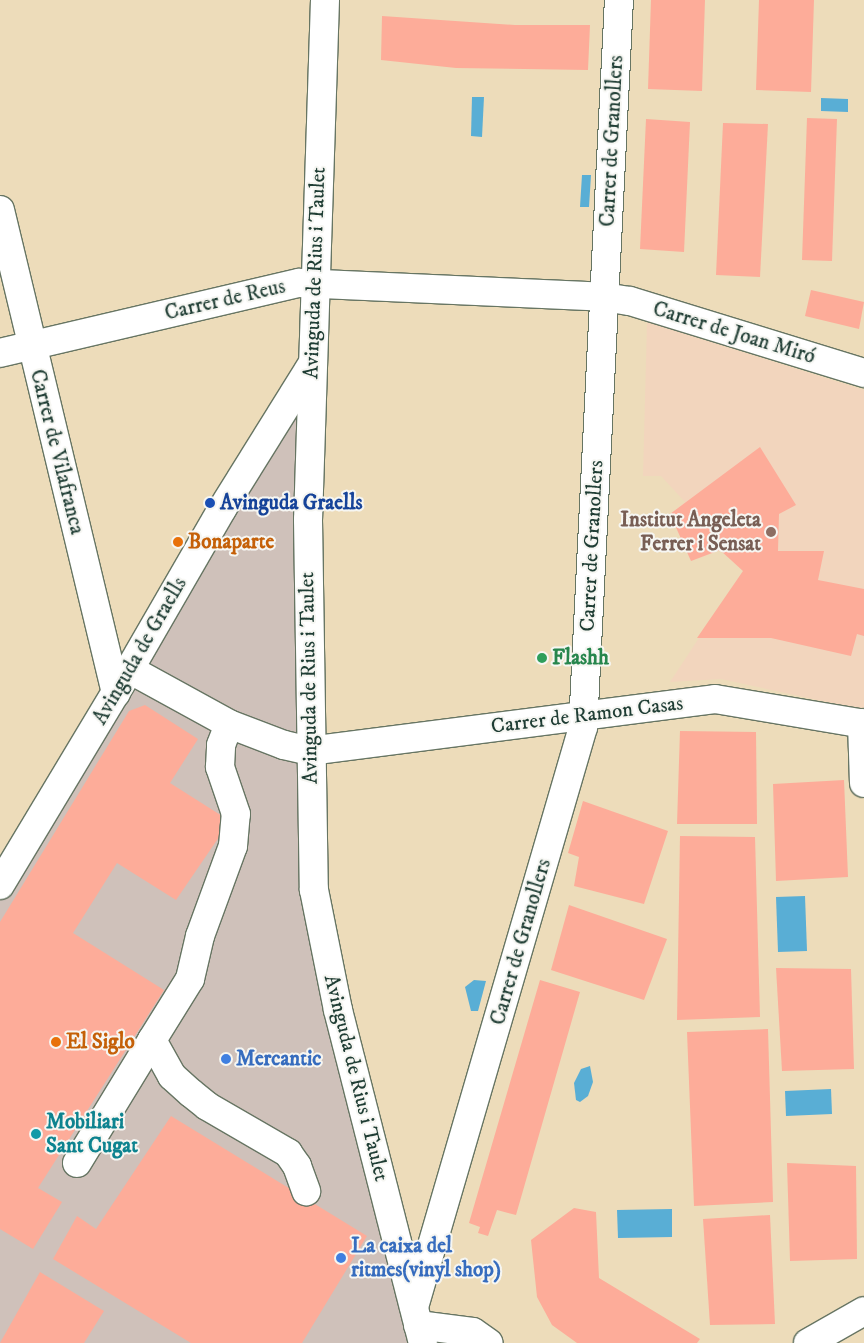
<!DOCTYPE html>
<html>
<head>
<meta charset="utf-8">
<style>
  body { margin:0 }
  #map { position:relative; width:864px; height:1343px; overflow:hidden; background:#eddcba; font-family:"IM FELL DW Pica",serif }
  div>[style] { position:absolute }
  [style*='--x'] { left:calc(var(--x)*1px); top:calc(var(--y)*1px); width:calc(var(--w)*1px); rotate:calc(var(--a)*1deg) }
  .built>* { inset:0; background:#f2d5bd }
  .industrial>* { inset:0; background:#cfc1ba }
  .water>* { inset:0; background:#59aed5 }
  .building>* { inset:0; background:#fdac99 }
  .roads { filter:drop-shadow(1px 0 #677563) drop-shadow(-1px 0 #677563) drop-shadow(0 1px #677563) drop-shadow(0 -1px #677563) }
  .minor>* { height:28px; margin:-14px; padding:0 14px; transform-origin:14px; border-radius:14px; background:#fff }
  .dots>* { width:14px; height:14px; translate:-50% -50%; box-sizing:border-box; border:2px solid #f6f6f2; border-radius:50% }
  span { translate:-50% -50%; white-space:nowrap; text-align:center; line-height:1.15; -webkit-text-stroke:4px #f6f6f2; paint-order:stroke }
  .street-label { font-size:21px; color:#1f3d34 }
  .transit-label { font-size:21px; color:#164399; font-weight:700 }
  .left { translate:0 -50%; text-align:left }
  .education-label { font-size:21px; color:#785e54; font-weight:700 }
  .right { translate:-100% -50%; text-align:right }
  .food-label { font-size:21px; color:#c56008; font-weight:700 }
  .leisure-label { font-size:21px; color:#27864d; font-weight:700 }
  .shop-label { font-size:21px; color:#366cbe; font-weight:700 }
  .culture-label { font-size:21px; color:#0d838f; font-weight:700 }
</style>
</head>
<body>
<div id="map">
  <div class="built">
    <div style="clip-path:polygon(647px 322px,864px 390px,864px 710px,721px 679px,670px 682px,743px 571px,720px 550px,691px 561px,670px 514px,685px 502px,661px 476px,643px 476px)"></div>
  </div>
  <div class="industrial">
    <div style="clip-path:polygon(311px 366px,314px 890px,423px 1343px,0 1343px,0 885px)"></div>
  </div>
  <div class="water">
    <div style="clip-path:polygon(472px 97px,484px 97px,482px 137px,471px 136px)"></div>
    <div style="clip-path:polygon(821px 98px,848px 99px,848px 112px,821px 111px)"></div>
    <div style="clip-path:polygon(582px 175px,591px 175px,589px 207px,580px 207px)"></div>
    <div style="clip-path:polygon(805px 896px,807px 951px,778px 952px,776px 897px)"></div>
    <div style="clip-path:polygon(474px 980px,486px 981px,478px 1011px,471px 1011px,465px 987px)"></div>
    <div style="clip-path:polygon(590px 1066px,593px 1082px,588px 1096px,580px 1102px,576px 1100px,574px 1083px,581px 1069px)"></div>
    <div style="clip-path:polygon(831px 1089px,832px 1114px,786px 1116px,785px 1091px)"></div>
    <div style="clip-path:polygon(672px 1209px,672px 1237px,618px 1238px,617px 1210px)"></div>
  </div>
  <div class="building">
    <div style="clip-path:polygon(651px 0,705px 0,702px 91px,648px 89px)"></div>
    <div style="clip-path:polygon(759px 0,814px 0,811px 92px,756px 90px)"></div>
    <div style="clip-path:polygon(382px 16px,515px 25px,590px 25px,588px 70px,456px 68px,381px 60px)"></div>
    <div style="clip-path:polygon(807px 118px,837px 119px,832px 261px,802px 260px)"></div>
    <div style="clip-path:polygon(646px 119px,690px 122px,684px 252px,640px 249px)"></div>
    <div style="clip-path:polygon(723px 123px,768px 124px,760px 277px,716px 275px)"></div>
    <div style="clip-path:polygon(811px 290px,864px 302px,859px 329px,805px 316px)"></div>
    <div style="clip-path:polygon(760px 447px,796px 505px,779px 514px,778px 551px,824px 551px,818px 580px,864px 589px,864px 636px,857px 634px,851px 656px,771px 638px,697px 638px,743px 571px,720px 550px,691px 561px,670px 514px)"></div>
    <div style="clip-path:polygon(145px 705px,198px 739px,170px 783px,230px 821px,176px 900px,117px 863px,73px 933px,164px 990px,38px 1188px,62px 1202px,33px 1249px,0 1229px,0 922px,129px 711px)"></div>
    <div style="clip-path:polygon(680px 731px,756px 732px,757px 824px,677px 824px)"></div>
    <div style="clip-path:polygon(844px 780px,848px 877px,776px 881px,773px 784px)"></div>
    <div style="clip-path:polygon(583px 801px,668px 831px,644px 904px,574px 886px,579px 857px,568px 853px)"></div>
    <div style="clip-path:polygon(680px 836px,755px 837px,760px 1017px,677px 1020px)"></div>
    <div style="clip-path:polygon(569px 905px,667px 939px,644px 1000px,551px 970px)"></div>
    <div style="clip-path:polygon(776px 968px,851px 969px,854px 1069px,782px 1071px)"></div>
    <div style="clip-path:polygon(540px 980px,580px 992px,516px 1215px,497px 1210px,488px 1236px,478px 1233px,480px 1227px,469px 1223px)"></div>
    <div style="clip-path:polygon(768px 1029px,773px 1202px,694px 1206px,687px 1032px)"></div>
    <div style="clip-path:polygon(171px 1116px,367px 1236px,302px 1343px,191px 1343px,53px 1259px,77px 1216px,96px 1229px)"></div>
    <div style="clip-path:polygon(787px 1163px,856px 1166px,857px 1259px,790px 1261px)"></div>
    <div style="clip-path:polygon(574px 1208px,596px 1212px,599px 1278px,700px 1339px,697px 1343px,577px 1343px,552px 1325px,537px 1297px,531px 1240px)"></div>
    <div style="clip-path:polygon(770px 1215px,775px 1324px,710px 1325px,703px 1219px)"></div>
    <div style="clip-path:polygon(40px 1272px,104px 1311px,84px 1343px,0 1343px)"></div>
  </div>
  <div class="roads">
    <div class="minor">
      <div style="--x:325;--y:0;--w:520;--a:91.87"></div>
      <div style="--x:308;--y:520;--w:370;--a:89.1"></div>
      <div style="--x:314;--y:890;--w:122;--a:78.7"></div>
      <div style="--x:338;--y:1010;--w:344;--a:75.7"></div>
      <div style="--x:0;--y:210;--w:497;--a:76.5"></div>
      <div style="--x:0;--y:353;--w:307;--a:-13.2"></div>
      <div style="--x:299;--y:283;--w:305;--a:2.6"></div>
      <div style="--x:604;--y:297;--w:26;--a:9"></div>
      <div style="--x:630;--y:301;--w:245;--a:17.1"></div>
      <div style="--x:128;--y:672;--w:10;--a:11"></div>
      <div style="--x:138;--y:674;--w:104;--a:28.8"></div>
      <div style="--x:229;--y:724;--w:59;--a:20.9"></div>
      <div style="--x:284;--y:745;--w:26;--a:13"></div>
      <div style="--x:309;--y:751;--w:409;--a:-7.3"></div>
      <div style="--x:715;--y:699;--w:151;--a:9.5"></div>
      <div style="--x:862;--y:723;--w:60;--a:88.1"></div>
      <div style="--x:0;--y:885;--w:249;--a:-59"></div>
      <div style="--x:128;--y:672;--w:188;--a:-60"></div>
      <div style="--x:222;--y:509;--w:168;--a:-58.1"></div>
      <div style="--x:152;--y:1040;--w:72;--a:-58.1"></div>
      <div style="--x:190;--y:979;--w:44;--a:-76.9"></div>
      <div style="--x:200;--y:936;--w:96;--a:-69.9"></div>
      <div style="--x:233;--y:846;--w:32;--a:-85"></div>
      <div style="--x:236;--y:814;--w:50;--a:-108.8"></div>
      <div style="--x:220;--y:767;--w:22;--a:-87"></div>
      <div style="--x:221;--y:745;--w:22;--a:-69"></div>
      <div style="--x:77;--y:1163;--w:144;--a:-58.6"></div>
      <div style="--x:152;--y:1040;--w:41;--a:60.9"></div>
      <div style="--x:172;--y:1076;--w:25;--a:42"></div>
      <div style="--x:191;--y:1093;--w:21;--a:39"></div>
      <div style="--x:207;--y:1106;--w:94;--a:30.1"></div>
      <div style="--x:288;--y:1153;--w:16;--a:55"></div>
      <div style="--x:297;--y:1166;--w:27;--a:70"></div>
      <div style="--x:414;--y:1307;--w:604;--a:-73.75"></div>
      <div style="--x:583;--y:727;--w:728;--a:-87.17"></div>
      <div style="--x:418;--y:1325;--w:55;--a:7.3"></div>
      <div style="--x:473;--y:1332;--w:19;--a:35"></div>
      <div style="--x:808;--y:1343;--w:64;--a:-29.7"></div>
    </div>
  </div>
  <div class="dots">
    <div style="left:210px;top:503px;background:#1a4fb4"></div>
    <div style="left:771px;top:532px;background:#8d6e63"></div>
    <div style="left:178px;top:542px;background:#e8710a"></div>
    <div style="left:542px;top:658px;background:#2e9e5b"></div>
    <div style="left:56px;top:1042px;background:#e8710a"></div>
    <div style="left:226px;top:1059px;background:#3f7fe0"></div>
    <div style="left:36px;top:1134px;background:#0f9aa8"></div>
    <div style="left:341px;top:1258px;background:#3f7fe0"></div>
  </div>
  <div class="street-label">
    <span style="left:612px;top:141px;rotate:-87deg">Carrer de Granollers</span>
    <span style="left:315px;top:273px;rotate:-88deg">Avinguda de Rius i Taulet</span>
    <span style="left:225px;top:300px;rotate:-13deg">Carrer de Reus</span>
    <span style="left:734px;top:333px;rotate:17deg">Carrer de Joan Miró</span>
    <span style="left:57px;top:452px;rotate:76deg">Carrer de Vilafranca</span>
    <span style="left:592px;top:546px;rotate:-87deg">Carrer de Granollers</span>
    <span style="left:140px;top:651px;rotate:-60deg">Avinguda de Graells</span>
    <span style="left:309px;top:678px;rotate:-91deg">Avinguda de Rius i Taulet</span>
    <span style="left:587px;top:715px;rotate:-7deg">Carrer de Ramon Casas</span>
    <span style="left:521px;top:942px;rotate:-74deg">Carrer de Granollers</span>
    <span style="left:356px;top:1078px;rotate:76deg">Avinguda de Rius i Taulet</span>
  </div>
  <div class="transit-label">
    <span class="left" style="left:220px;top:503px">Avinguda Graells</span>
  </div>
  <div class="education-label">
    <span class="right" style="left:761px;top:532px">Institut Angeleta<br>Ferrer i Sensat</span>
  </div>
  <div class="food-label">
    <span class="left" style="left:188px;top:542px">Bonaparte</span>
    <span class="left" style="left:66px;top:1042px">El Siglo</span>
  </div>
  <div class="leisure-label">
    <span class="left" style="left:552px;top:658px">Flashh</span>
  </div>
  <div class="shop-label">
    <span class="left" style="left:236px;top:1059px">Mercantic</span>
    <span class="left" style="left:351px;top:1258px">La caixa del<br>ritmes(vinyl shop)</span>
  </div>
  <div class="culture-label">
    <span class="left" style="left:46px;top:1134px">Mobiliari<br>Sant Cugat</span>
  </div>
</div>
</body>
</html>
